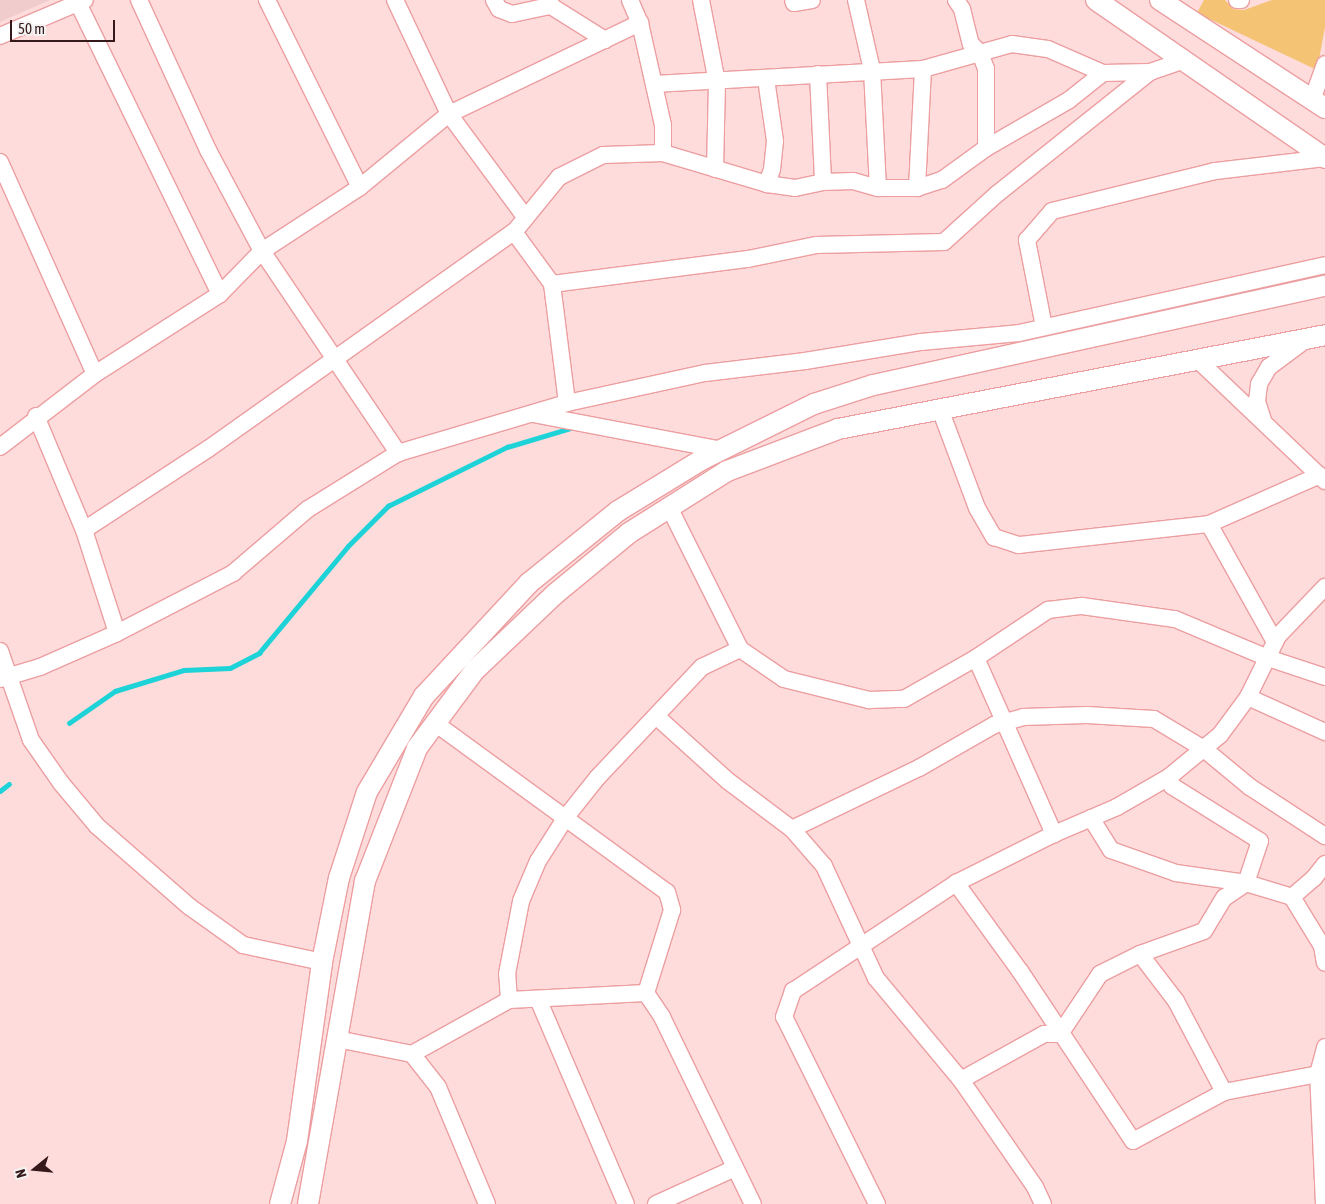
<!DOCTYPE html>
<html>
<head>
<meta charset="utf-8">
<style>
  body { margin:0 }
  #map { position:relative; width:1325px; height:1204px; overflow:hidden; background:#fedcdc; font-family:"Asap Condensed",sans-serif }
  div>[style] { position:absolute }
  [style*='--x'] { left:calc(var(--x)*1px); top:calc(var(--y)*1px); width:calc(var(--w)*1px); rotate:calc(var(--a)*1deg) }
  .built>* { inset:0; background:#f0cccc }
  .green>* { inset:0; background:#f5c374 }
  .stream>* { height:4.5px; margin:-2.25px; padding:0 2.25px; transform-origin:2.25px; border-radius:2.25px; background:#1dd3d8 }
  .roads { filter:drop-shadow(1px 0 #ec9ea0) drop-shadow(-1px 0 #ec9ea0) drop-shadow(0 1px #ec9ea0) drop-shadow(0 -1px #ec9ea0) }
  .minor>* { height:16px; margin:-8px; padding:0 8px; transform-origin:8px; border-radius:8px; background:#fff }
  .major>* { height:20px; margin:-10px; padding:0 10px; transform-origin:10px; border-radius:10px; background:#fff }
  span { translate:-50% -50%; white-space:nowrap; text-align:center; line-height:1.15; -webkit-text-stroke:4px #f3f3f3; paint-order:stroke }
  .north { position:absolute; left:10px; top:1144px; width:50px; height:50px; -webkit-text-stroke:4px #f3f3f3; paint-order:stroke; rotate:253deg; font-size:14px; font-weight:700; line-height:20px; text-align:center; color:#36191a }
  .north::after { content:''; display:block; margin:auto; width:18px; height:22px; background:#36191a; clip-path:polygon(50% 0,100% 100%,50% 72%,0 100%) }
  .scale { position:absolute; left:10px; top:20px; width:105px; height:22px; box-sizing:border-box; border:2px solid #36191a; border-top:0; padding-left:6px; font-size:15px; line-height:18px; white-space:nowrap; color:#36191a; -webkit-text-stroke:4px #f3f3f3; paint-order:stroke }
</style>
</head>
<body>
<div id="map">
  <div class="built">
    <div style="clip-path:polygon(0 0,50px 0,0 22px)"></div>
  </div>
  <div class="green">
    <div style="clip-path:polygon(1204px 0,1225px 0,1233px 9px,1244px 10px,1272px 0,1325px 0,1325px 27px,1317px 70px,1197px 13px)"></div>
  </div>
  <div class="stream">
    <div style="--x:69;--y:723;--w:56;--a:-34.8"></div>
    <div style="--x:115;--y:691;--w:72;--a:-16.9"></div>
    <div style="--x:184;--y:670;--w:46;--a:-2.5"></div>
    <div style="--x:230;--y:668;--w:33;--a:-27"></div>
    <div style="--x:259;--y:653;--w:139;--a:-50.2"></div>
    <div style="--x:348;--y:546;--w:57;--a:-45"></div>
    <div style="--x:388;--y:506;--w:133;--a:-26.4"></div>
    <div style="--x:507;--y:447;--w:70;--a:-16.6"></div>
    <div style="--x:0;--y:791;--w:11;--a:-38"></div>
  </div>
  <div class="roads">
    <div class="minor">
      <div style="--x:139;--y:0;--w:165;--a:65.3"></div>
      <div style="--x:208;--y:150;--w:115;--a:61.9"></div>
      <div style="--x:262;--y:251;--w:244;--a:56"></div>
      <div style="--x:267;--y:0;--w:209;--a:63.6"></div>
      <div style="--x:395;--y:0;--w:126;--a:64.7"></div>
      <div style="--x:449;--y:114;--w:129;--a:53.5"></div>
      <div style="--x:494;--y:0;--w:10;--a:61"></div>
      <div style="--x:499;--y:9;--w:14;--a:21"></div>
      <div style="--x:512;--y:14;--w:40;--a:-12"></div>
      <div style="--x:550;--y:0;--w:6;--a:81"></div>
      <div style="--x:551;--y:6;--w:64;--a:32.2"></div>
      <div style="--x:630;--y:0;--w:25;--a:67"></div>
      <div style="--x:640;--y:23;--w:105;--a:77.3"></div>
      <div style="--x:663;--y:125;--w:28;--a:90"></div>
      <div style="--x:701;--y:0;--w:84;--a:79"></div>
      <div style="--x:717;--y:82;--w:87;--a:91.3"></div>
      <div style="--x:793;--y:0;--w:3;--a:72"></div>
      <div style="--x:794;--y:3;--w:18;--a:-9"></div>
      <div style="--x:856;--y:0;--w:72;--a:77.1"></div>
      <div style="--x:872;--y:70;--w:118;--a:87.1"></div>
      <div style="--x:956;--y:0;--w:11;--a:56"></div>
      <div style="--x:962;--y:9;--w:36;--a:76"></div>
      <div style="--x:971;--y:44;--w:13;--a:45"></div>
      <div style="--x:980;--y:53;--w:17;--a:69"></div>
      <div style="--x:986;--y:69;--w:79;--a:90"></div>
      <div style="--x:1237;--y:0;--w:4;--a:0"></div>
      <div style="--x:78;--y:3;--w:324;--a:64"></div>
      <div style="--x:0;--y:36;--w:92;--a:-23"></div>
      <div style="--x:818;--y:74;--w:108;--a:87.3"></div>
      <div style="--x:766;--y:79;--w:63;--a:81.7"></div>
      <div style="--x:775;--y:141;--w:28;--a:96"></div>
      <div style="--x:772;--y:169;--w:16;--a:108"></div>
      <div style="--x:654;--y:84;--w:269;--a:-3.2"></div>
      <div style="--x:923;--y:69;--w:92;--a:-15.7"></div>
      <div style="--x:1012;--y:44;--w:36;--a:8"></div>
      <div style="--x:1048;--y:49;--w:60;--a:23.6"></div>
      <div style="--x:1312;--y:100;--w:38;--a:-70"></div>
      <div style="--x:0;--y:162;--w:232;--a:65.9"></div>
      <div style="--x:917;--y:188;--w:119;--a:-87.1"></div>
      <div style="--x:514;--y:232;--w:64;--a:53.8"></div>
      <div style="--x:552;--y:284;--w:198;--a:-7.3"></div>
      <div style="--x:748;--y:259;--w:69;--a:-11.6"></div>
      <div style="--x:816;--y:245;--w:128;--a:-1.3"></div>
      <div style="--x:944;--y:242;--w:72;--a:-42.2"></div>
      <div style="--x:997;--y:194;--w:196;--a:-38.6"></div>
      <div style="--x:1150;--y:72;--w:36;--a:-19"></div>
      <div style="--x:552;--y:284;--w:120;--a:82.8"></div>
      <div style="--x:1044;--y:327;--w:89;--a:-101.1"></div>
      <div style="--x:1027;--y:240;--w:38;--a:-49"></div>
      <div style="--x:1052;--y:211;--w:168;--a:-13.8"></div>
      <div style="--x:1215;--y:171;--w:111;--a:-6.7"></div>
      <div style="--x:1199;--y:361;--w:174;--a:43.6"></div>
      <div style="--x:940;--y:409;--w:106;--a:69.5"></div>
      <div style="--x:977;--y:508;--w:34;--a:60"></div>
      <div style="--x:994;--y:537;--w:26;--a:18"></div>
      <div style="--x:1019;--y:545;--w:191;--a:-6.3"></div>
      <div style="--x:1209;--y:524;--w:121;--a:-23.8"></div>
      <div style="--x:533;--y:414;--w:192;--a:10.8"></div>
      <div style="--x:36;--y:416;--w:124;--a:67.2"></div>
      <div style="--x:84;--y:530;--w:108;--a:72.2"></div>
      <div style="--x:1263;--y:420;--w:20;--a:-108"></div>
      <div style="--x:1257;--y:401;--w:17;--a:-83"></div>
      <div style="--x:1259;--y:384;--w:20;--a:-60"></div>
      <div style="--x:1269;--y:367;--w:44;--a:-36.6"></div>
      <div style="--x:0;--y:447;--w:120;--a:-37.5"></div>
      <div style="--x:95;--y:374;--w:148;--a:-32.6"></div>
      <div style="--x:220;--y:294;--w:60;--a:-45.7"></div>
      <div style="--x:262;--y:251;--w:117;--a:-33.1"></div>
      <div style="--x:360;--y:187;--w:115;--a:-39.4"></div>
      <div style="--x:449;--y:114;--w:212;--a:-25.5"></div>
      <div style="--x:669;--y:507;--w:159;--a:63.4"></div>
      <div style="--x:1209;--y:524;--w:135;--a:60.8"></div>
      <div style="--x:84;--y:530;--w:148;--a:-33.2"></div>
      <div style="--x:208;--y:449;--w:377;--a:-35.4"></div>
      <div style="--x:515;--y:231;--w:70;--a:-50.8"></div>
      <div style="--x:559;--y:177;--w:49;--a:-26.6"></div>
      <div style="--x:603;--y:155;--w:60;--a:-1.9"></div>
      <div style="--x:663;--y:153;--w:109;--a:16.6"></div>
      <div style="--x:767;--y:184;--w:28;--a:8"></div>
      <div style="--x:795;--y:188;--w:29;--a:-12"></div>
      <div style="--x:823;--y:182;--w:30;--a:-2"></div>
      <div style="--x:853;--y:181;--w:26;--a:16"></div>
      <div style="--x:878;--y:188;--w:39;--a:0"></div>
      <div style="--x:917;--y:188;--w:26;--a:-18"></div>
      <div style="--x:942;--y:180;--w:54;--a:-36"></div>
      <div style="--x:986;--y:148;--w:96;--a:-30"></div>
      <div style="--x:1069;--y:100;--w:43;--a:-38.5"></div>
      <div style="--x:1103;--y:73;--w:47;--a:-1.2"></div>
      <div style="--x:0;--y:651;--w:94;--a:70.8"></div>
      <div style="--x:31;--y:740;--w:52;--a:55.1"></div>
      <div style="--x:61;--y:783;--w:56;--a:50.1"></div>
      <div style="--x:97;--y:826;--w:123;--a:41.1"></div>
      <div style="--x:190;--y:907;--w:65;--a:35.6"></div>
      <div style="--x:243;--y:945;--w:81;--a:12.1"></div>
      <div style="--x:976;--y:658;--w:87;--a:-33.7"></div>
      <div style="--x:1048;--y:610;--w:34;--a:-7"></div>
      <div style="--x:1082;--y:606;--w:94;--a:8"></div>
      <div style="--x:1175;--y:619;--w:101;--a:22.8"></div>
      <div style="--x:1268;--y:658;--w:60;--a:18.4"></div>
      <div style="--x:0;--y:679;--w:42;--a:-16.7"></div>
      <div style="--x:40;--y:667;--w:84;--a:-23.8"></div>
      <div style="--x:117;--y:633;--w:131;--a:-27.3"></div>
      <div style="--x:233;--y:573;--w:99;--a:-40.5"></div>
      <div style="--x:308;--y:509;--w:106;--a:-31.9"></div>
      <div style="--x:398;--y:453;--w:176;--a:-16.5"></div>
      <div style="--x:567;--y:403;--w:141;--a:-12.3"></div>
      <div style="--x:705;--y:373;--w:101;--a:-6.8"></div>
      <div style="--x:805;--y:361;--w:118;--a:-9.3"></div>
      <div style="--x:921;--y:342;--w:98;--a:-5.2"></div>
      <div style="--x:1019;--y:333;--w:313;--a:-12.5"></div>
      <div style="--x:1248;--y:697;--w:85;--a:24.4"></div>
      <div style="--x:656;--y:716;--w:97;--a:42.1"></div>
      <div style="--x:728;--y:781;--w:80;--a:36.9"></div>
      <div style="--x:792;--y:829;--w:49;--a:49.1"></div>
      <div style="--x:824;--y:866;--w:123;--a:65.1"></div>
      <div style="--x:876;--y:978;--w:133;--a:50.2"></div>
      <div style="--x:961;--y:1080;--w:130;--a:55.3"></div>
      <div style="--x:1035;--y:1187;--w:19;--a:65"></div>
      <div style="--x:435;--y:723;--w:287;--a:36.1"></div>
      <div style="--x:667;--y:892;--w:19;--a:74"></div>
      <div style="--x:672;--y:910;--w:87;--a:107.4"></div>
      <div style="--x:646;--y:993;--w:29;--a:56"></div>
      <div style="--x:662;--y:1017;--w:208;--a:64.1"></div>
      <div style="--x:1091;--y:818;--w:38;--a:58"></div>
      <div style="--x:1111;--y:850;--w:69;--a:19.5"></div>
      <div style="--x:1176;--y:873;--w:71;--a:8.1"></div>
      <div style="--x:1246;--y:883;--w:48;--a:16.9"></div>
      <div style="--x:1292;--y:897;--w:57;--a:58.5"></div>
      <div style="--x:1322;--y:946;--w:17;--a:80"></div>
      <div style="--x:792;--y:829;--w:141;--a:-25.7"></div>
      <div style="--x:919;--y:768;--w:86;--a:-29.8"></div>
      <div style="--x:994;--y:725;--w:30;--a:-15"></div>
      <div style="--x:1023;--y:717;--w:64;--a:-1.8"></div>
      <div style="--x:1087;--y:715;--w:67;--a:3.4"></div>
      <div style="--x:1154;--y:719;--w:58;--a:31"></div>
      <div style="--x:1204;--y:749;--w:60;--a:39.6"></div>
      <div style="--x:1250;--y:787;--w:90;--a:33.2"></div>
      <div style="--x:956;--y:883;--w:109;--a:54"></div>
      <div style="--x:1020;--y:971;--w:204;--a:56.4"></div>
      <div style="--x:1133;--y:1141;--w:103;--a:-28.3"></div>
      <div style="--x:1224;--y:1092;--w:96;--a:-10.8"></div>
      <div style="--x:1292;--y:897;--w:29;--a:-41"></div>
      <div style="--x:1314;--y:878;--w:18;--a:-52"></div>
      <div style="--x:1140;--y:954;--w:59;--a:52.5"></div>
      <div style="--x:1176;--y:1001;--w:103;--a:62.2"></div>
      <div style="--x:538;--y:999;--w:223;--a:66.8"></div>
      <div style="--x:509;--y:1000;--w:26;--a:-94"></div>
      <div style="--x:507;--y:974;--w:74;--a:-79.1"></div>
      <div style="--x:521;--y:901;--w:43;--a:-67"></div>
      <div style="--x:538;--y:861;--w:52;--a:-57.5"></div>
      <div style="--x:566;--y:817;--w:50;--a:-51.5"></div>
      <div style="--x:597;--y:778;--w:153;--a:-46.6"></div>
      <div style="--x:702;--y:667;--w:42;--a:-25.3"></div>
      <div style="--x:740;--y:649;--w:53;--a:34.3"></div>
      <div style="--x:784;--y:679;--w:88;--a:13.9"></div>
      <div style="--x:869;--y:700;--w:35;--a:-2"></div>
      <div style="--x:904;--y:699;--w:83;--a:-29.7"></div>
      <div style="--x:976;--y:658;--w:193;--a:66.1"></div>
      <div style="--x:1054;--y:834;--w:69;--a:-23.2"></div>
      <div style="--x:1117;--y:807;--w:60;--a:-30"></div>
      <div style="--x:1169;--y:777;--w:66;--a:-39.5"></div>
      <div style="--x:1220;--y:735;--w:47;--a:-53.6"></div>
      <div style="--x:1248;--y:697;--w:68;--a:-63.8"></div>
      <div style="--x:1278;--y:636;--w:68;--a:-46.2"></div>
      <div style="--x:337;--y:1039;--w:76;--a:11.3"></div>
      <div style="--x:412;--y:1054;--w:42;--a:51.8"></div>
      <div style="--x:438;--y:1087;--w:127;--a:67.3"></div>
      <div style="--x:412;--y:1054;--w:111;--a:-29.1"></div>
      <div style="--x:509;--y:1000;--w:137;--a:-2.9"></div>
      <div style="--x:961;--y:1080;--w:95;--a:-29"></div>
      <div style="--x:1044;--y:1034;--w:16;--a:0"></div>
      <div style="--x:1060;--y:1034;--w:72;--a:-56.3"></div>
      <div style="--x:1100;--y:974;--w:45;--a:-26.6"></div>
      <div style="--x:1140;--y:954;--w:68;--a:-19.8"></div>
      <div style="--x:1204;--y:931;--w:39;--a:-59"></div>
      <div style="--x:1224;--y:898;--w:27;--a:-34"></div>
      <div style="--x:1246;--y:883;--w:44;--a:-71.6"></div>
      <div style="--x:1260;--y:841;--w:104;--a:-148"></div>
      <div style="--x:1172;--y:786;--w:9;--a:-108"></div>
      <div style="--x:656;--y:1204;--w:87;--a:-24.5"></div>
      <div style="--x:877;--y:1204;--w:209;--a:-116.4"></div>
      <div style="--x:784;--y:1017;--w:28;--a:-71"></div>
      <div style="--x:793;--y:991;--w:196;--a:-33.5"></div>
      <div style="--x:956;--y:883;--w:110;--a:-26.6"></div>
      <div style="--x:1324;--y:1204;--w:130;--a:-92.6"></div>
      <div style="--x:1318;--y:1074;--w:28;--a:-75"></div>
    </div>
    <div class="major">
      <div style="--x:1096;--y:0;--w:278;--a:34.6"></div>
      <div style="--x:1160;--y:0;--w:197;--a:33.2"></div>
      <div style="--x:280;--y:1204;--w:65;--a:-74.9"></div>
      <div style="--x:297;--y:1141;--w:181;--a:-82"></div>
      <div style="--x:322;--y:962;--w:86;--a:-78.6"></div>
      <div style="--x:339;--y:878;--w:90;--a:-72"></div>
      <div style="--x:367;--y:792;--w:112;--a:-59.3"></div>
      <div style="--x:424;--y:696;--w:154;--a:-47.1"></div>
      <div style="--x:529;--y:583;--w:114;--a:-39"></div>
      <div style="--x:618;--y:511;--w:100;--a:-31.5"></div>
      <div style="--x:703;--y:459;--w:124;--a:-26.4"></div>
      <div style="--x:814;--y:404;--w:62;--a:-17.9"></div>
      <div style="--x:873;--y:385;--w:463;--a:-12.4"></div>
      <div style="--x:308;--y:1204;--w:328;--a:-80"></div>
      <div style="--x:365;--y:881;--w:143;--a:-68.6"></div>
      <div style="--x:417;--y:748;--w:97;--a:-53.4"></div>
      <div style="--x:475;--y:670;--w:110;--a:-43.5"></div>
      <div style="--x:555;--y:594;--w:96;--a:-39.5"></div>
      <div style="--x:629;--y:533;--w:116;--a:-32.3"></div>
      <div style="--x:727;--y:471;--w:119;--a:-20.7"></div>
      <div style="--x:838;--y:429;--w:496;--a:-10.9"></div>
    </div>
  </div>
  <div class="north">N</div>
  <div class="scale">50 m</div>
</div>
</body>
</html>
